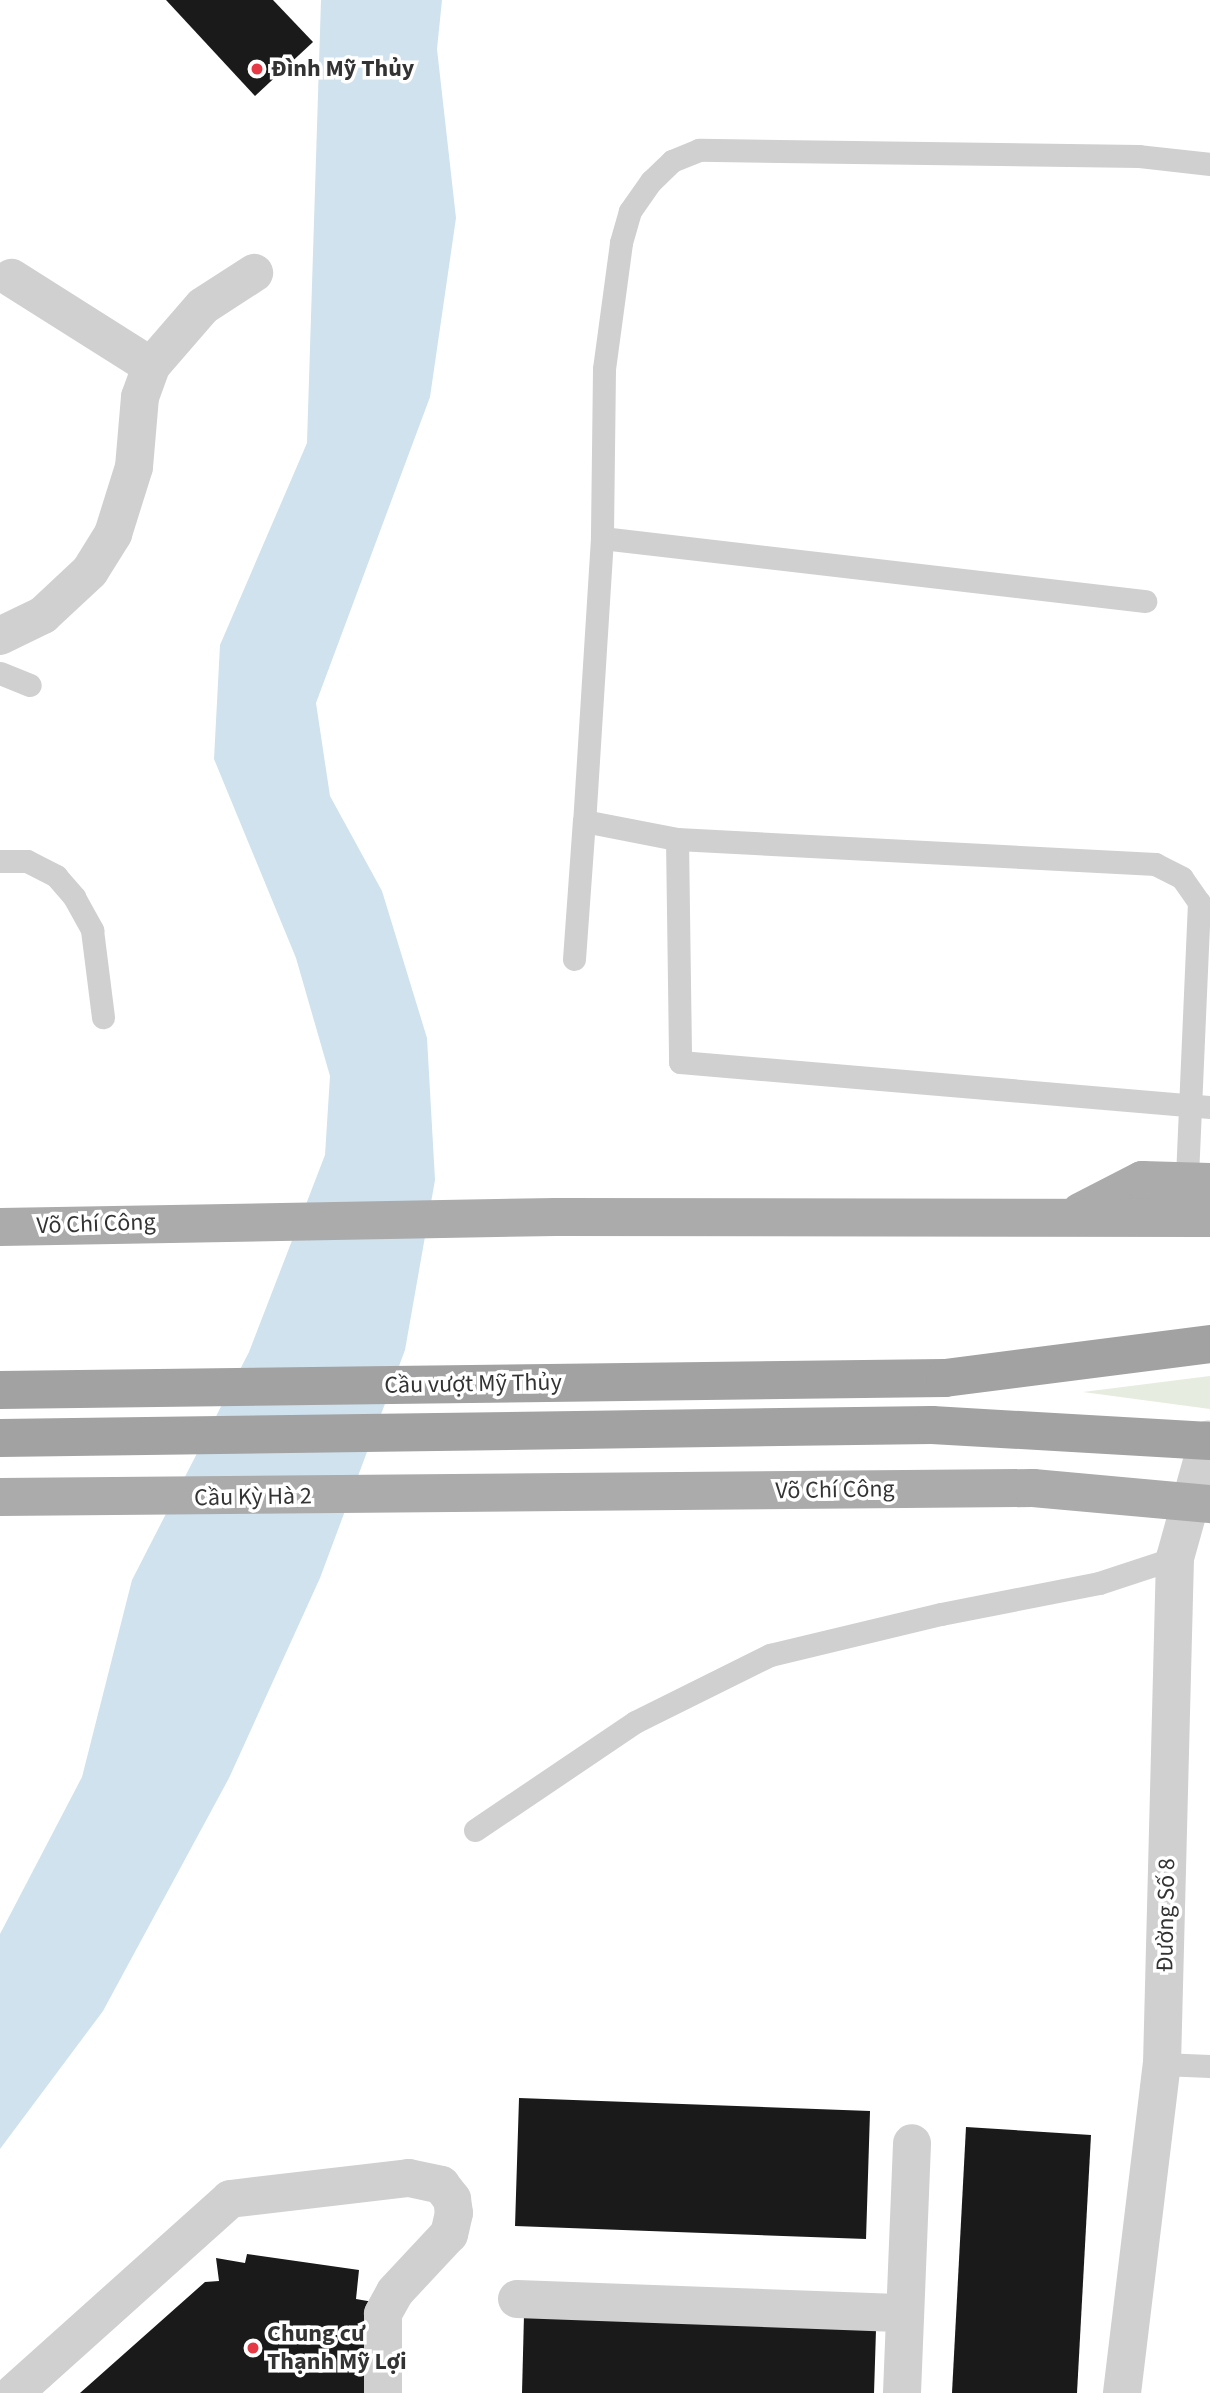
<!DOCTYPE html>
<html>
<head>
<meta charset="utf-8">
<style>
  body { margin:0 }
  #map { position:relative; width:1210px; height:2393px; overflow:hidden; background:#fff; font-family:"Source Sans 3",sans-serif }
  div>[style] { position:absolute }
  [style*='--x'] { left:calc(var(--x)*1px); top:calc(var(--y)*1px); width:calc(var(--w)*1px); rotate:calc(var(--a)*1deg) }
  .green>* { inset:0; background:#e6ecdf }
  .water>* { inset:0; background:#cfe2ee }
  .building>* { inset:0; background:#1a1a1a }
  .service>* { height:23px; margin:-11.5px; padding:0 11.5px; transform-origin:11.5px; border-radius:11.5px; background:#d0d0d0 }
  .minor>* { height:38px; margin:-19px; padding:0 19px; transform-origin:19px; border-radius:19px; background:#d0d0d0 }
  .primary>* { height:38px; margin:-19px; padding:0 19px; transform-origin:19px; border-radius:19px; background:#ababab }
  .trunk>* { height:38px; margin:-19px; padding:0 19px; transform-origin:19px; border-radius:19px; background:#a2a2a2 }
  .dots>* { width:19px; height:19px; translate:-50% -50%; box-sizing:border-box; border:4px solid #fff; border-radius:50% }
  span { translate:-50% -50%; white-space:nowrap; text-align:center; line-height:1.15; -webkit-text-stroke:7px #fff; paint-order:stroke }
  .poi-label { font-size:24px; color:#333; font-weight:700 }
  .left { translate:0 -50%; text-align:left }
  .street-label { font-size:24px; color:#333 }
</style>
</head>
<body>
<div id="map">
  <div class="green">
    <div style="clip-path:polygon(1210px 1376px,1210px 1409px,1083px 1392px)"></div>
  </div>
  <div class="water">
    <div style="clip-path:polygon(321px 0,442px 0,437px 49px,456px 218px,430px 397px,316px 703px,330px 796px,382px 891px,427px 1038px,435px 1180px,405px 1350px,320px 1578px,229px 1778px,103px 2011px,0 2149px,0 1934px,82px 1777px,132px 1580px,249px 1352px,325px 1155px,330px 1076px,296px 958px,214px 759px,220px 645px,307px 443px)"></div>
  </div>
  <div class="building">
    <div style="clip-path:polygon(166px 0,273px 0,313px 42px,255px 96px)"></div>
    <div style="clip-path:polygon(519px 2098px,870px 2111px,866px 2239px,515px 2226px)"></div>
    <div style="clip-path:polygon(966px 2127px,1091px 2135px,1077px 2393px,952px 2393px)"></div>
    <div style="clip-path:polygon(247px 2254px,359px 2270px,356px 2299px,379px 2303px,370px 2393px,80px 2393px,205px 2282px,219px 2281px,216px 2258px,245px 2263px)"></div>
    <div style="clip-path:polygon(524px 2315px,876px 2329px,874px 2393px,522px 2393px)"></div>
  </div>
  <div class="service">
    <div style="--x:1210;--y:164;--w:71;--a:-173.6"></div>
    <div style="--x:1139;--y:156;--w:440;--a:-179.2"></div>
    <div style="--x:699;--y:150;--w:29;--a:158"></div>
    <div style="--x:672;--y:161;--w:29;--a:136"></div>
    <div style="--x:651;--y:181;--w:37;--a:125"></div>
    <div style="--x:630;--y:211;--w:33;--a:106"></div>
    <div style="--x:621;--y:243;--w:127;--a:97.7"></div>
    <div style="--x:604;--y:369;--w:169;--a:90.7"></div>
    <div style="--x:602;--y:538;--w:284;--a:93.6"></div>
    <div style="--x:584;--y:821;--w:95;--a:11"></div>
    <div style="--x:677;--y:839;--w:223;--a:89.2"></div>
    <div style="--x:680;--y:1062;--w:532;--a:4.85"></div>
    <div style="--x:602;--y:538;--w:547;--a:6.62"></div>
    <div style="--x:0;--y:673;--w:32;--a:22"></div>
    <div style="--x:677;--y:839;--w:479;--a:3"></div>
    <div style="--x:1155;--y:864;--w:30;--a:27"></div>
    <div style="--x:1182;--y:878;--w:29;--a:55"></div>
    <div style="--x:1199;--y:902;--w:279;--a:92.5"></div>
    <div style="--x:0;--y:861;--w:27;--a:0"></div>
    <div style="--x:27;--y:861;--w:33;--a:27"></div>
    <div style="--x:56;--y:876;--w:28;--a:49"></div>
    <div style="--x:74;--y:897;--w:38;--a:61"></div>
    <div style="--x:92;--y:930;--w:88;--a:82.8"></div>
    <div style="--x:574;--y:959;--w:138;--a:-85.9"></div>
    <div style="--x:475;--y:1830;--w:193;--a:-34"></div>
    <div style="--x:635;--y:1722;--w:151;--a:-26.4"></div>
    <div style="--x:770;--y:1655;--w:176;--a:-13.5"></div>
    <div style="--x:941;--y:1614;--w:161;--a:-11.1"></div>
    <div style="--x:1099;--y:1583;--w:80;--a:-18.2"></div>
    <div style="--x:1162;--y:2064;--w:48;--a:2.4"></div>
  </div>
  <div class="minor">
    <div style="--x:151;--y:366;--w:79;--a:-49.1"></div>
    <div style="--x:203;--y:306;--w:61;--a:-32.9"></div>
    <div style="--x:0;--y:636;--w:48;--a:-26"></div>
    <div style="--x:43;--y:615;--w:64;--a:-43.1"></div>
    <div style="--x:90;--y:571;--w:44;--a:-58.1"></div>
    <div style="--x:113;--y:534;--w:70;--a:-72.6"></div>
    <div style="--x:134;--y:467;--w:70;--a:-85.1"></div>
    <div style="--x:140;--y:397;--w:33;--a:-70"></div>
    <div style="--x:151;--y:366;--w:165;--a:-147.7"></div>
    <div style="--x:517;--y:2299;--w:388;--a:2.1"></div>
    <div style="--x:14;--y:2393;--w:290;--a:-41.9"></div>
    <div style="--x:230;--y:2199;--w:180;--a:-6.7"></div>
    <div style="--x:409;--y:2178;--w:33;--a:12"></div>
    <div style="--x:441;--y:2185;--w:18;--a:52"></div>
    <div style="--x:452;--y:2199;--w:14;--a:82"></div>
    <div style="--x:454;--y:2213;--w:22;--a:103"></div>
    <div style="--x:449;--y:2234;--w:79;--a:133"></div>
    <div style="--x:395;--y:2292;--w:25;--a:119"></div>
    <div style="--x:383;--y:2314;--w:79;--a:90"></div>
    <div style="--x:902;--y:2393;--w:250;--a:-87.7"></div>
    <div style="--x:1122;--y:2393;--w:331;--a:-83.1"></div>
    <div style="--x:1162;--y:2064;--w:506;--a:-88.53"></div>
    <div style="--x:1175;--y:1558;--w:123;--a:-74.4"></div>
  </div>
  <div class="primary">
    <div style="--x:1080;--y:1212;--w:70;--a:-27.3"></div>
    <div style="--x:1142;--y:1180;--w:68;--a:1.7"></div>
    <div style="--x:0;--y:1227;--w:556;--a:-1.03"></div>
    <div style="--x:556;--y:1217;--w:654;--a:0.09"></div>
    <div style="--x:0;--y:1497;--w:1033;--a:-0.5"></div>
    <div style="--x:1033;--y:1488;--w:178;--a:5.2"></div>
  </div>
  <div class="trunk">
    <div style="--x:0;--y:1390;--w:945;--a:-0.73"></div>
    <div style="--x:945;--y:1378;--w:267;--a:-7.3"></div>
    <div style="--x:0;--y:1438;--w:932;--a:-0.8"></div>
    <div style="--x:932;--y:1425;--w:278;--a:3.3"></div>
  </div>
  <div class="dots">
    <div style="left:257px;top:69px;background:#e63946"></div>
    <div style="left:253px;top:2348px;background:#e63946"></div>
  </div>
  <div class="poi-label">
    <span class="left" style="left:271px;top:69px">Đình Mỹ Thủy</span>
    <span class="left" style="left:267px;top:2348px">Chung cư<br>Thạnh Mỹ Lợi</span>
  </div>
  <div class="street-label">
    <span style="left:96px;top:1224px;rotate:-2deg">Võ Chí Công</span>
    <span style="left:473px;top:1384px;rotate:-1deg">Cầu vượt Mỹ Thủy</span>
    <span style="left:835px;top:1490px;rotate:-1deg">Võ Chí Công</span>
    <span style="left:253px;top:1497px;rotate:-1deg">Cầu Kỳ Hà 2</span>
    <span style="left:1166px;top:1915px;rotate:-89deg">Đường Số 8</span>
  </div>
</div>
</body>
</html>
